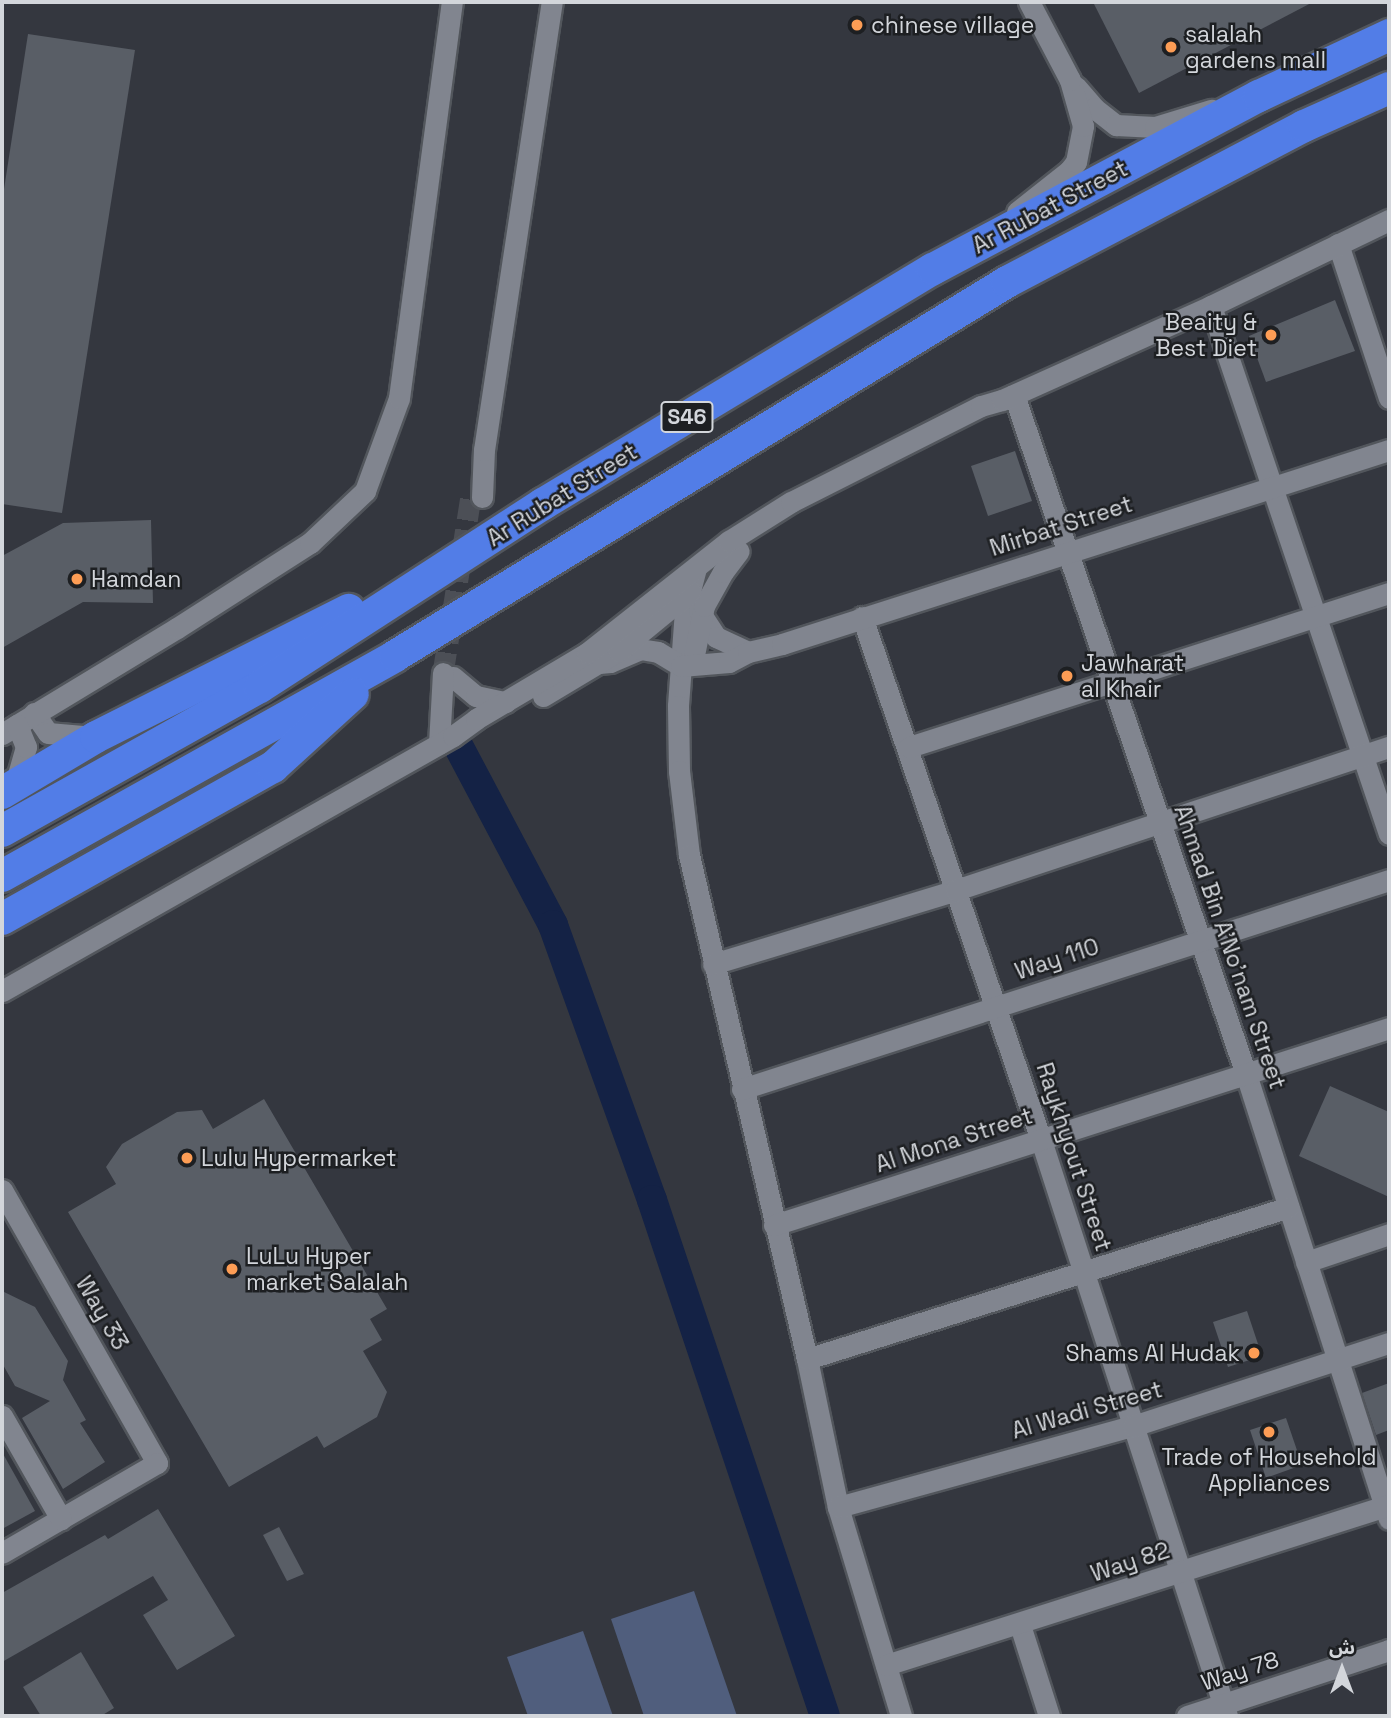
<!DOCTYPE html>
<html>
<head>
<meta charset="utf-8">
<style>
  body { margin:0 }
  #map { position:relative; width:1391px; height:1718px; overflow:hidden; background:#34373f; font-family:"Space Grotesk","Noto Sans Arabic",sans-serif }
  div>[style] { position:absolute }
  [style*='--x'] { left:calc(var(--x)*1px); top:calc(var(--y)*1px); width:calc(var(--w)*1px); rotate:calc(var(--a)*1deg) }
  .green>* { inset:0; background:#505e7d }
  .river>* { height:30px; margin:-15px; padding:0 15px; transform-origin:15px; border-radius:15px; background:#142245 }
  .building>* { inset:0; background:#595e66 }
  .minor-tunnel>* { height:21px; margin-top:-10.5px; transform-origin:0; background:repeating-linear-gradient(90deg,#4c4f56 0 21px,transparent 0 31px) }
  .roads { filter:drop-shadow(2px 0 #52565c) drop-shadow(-2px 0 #52565c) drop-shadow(0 2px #52565c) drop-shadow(0 -2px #52565c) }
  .minor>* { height:21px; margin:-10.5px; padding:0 10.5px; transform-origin:10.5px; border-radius:10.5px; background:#81858f }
  .highway>* { height:32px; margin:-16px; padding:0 16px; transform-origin:16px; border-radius:16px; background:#527de7 }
  .dots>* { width:19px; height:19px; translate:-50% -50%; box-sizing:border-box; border:4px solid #1d1f22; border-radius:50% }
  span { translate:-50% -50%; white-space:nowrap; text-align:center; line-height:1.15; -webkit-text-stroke:5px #1d1f22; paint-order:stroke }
  .shield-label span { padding:2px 5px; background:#1d1f22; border:2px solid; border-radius:5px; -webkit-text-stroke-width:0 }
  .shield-label { font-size:21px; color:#d3d6db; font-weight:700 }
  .poi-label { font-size:23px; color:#d3d6db }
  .left { translate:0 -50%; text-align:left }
  .right { translate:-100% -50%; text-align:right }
  .street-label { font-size:23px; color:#d3d6db }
  .frame { position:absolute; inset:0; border:4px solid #d3d6db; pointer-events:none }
  .north { position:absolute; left:1307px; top:1634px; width:70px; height:70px; -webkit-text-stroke:5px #1d1f22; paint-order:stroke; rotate:0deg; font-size:19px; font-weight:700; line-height:28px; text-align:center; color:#d3d6db }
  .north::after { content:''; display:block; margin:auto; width:24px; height:32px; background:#d3d6db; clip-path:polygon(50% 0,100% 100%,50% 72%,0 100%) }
</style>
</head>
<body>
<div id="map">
  <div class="green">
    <div style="clip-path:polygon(694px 1591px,737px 1716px,644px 1716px,611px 1619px)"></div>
    <div style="clip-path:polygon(583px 1631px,613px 1716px,528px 1716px,507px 1657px)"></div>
  </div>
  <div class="river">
    <div style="--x:453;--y:736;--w:214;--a:62.1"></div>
    <div style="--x:553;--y:925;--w:292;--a:70.2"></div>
    <div style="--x:652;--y:1200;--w:544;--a:71.47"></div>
  </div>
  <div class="building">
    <div style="clip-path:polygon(1093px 2px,1313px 2px,1139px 93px)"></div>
    <div style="clip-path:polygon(28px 34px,135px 50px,62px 513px,2px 504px,2px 202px)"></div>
    <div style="clip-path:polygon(1335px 300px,1355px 351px,1266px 382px,1249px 336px)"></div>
    <div style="clip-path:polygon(1015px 451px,1032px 501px,988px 516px,971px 466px)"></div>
    <div style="clip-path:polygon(151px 520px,153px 603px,83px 602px,2px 648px,2px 556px,63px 523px)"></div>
    <div style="clip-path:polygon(1330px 1086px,1389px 1112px,1389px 1197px,1299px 1156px)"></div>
    <div style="clip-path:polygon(264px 1099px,387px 1309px,370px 1319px,382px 1340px,363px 1351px,387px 1392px,377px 1417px,324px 1448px,317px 1436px,229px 1487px,68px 1212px,116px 1184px,106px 1167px,122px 1144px,177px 1112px,202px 1110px,213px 1129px)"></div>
    <div style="clip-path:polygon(2px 1291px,35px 1307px,68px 1361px,63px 1380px,86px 1420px,80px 1423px,105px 1462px,63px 1489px,22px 1418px,50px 1401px,15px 1386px,2px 1363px)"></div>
    <div style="clip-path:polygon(1247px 1311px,1262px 1356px,1228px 1367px,1213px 1322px)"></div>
    <div style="clip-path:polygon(1389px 1383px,1389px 1430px,1376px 1435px,1362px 1393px)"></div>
    <div style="clip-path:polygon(1286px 1418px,1302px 1465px,1266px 1478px,1250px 1430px)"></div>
    <div style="clip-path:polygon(2px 1452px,35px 1511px,2px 1529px)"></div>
    <div style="clip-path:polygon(158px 1509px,235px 1636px,177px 1670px,143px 1615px,168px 1600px,153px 1576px,2px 1662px,2px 1593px,105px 1535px,108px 1539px)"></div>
    <div style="clip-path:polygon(279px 1527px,304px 1574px,287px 1581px,263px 1535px)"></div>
    <div style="clip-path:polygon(81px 1652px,114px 1708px,101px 1716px,41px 1716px,23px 1687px)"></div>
  </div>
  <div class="minor-tunnel">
    <div style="--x:443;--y:673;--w:178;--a:-81"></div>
  </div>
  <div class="roads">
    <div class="minor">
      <div style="--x:1076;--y:87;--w:28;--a:49"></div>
      <div style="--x:1094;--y:108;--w:28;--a:38"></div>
      <div style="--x:1116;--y:125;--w:39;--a:3"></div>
      <div style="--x:1155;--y:127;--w:59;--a:-16.9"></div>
      <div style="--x:1017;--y:212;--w:66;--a:-38.3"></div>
      <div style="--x:1069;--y:171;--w:11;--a:-52"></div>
      <div style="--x:1076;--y:162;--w:37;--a:-79"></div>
      <div style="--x:1083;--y:126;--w:48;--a:-105.8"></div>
      <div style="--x:1070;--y:80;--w:88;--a:-117.7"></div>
      <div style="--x:1338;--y:244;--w:162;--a:71.7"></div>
      <div style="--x:1211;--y:306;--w:557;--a:71.37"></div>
      <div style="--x:1014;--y:395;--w:718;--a:71.14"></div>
      <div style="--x:1246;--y:1074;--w:467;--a:72.2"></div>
      <div style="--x:482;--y:497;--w:47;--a:-87.6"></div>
      <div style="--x:484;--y:450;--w:453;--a:-81.4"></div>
      <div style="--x:696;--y:568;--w:43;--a:104.7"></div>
      <div style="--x:685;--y:610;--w:96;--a:94.2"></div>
      <div style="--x:678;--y:706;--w:65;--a:89.1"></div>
      <div style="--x:679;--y:771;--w:85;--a:83.2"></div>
      <div style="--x:689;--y:855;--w:518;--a:76.82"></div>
      <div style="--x:807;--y:1359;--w:151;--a:78.2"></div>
      <div style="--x:838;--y:1507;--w:218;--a:73.2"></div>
      <div style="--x:699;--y:611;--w:31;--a:57"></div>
      <div style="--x:716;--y:637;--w:35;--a:25"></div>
      <div style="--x:862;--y:617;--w:553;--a:71.11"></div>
      <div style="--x:1041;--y:1140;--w:605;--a:72.1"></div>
      <div style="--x:694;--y:655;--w:50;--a:-78.5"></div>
      <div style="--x:704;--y:606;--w:39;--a:-61"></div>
      <div style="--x:723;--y:572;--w:26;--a:-53"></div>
      <div style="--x:599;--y:663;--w:11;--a:-5"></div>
      <div style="--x:610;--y:662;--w:33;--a:-23"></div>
      <div style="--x:640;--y:649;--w:18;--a:9"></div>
      <div style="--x:658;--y:652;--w:27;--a:31"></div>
      <div style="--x:681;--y:666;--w:48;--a:-4.8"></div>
      <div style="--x:729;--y:662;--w:21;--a:-28"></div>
      <div style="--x:748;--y:652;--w:35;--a:-13"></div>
      <div style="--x:782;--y:644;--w:637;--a:-17.72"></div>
      <div style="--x:453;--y:677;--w:30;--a:40"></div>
      <div style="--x:476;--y:696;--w:30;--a:12"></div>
      <div style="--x:543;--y:696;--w:87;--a:-31"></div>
      <div style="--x:618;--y:651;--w:94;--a:-39.4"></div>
      <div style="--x:34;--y:713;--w:24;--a:55"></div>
      <div style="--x:48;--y:733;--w:46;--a:5"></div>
      <div style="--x:2;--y:734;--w:205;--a:-31.2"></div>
      <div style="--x:177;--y:628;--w:158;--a:-32.6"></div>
      <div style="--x:310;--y:543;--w:76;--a:-43.4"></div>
      <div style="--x:365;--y:491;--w:99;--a:-69.9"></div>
      <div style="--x:399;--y:398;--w:400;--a:-82.4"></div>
      <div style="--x:439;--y:744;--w:71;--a:-86.8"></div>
      <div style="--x:909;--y:747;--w:504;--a:-17.79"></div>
      <div style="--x:15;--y:785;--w:40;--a:-74"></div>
      <div style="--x:26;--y:747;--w:24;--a:-112"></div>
      <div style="--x:713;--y:964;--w:254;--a:-16.9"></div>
      <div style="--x:956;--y:890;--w:456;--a:-18.3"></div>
      <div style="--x:2;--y:991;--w:518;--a:-29.48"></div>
      <div style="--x:453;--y:736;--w:29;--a:-36"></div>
      <div style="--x:476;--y:719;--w:129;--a:-30.7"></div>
      <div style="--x:587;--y:653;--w:181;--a:-38.3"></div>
      <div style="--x:729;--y:541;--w:73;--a:-32.2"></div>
      <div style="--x:791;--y:502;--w:213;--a:-26.8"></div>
      <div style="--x:981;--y:406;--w:22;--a:-16"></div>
      <div style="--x:1002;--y:400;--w:229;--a:-24.2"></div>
      <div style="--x:1211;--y:306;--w:198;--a:-25.8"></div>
      <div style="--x:742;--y:1089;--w:680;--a:-17.9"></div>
      <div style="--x:2;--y:1190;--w:314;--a:60.4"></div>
      <div style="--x:157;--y:1463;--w:179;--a:149.9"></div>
      <div style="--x:774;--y:1225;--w:646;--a:-17.76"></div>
      <div style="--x:1306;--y:1262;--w:88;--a:-18.6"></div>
      <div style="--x:807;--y:1359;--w:505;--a:-17.5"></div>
      <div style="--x:2;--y:1416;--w:119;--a:60.2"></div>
      <div style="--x:838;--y:1507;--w:306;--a:-15.4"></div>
      <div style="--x:1133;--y:1426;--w:269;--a:-18"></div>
      <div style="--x:1020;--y:1625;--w:96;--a:72.3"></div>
      <div style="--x:886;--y:1665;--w:528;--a:-17.65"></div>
      <div style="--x:1187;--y:1716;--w:213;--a:-18.1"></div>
    </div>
    <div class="highway">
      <div style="--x:2;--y:793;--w:109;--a:-30.8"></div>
      <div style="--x:96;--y:737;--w:283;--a:-26.7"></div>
      <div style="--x:2;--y:831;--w:295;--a:-29.2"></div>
      <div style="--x:260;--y:687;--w:337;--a:-32.9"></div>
      <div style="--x:543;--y:504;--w:455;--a:-31.1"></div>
      <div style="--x:933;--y:269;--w:369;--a:-28"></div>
      <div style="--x:1259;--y:96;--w:144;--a:-25.1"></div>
      <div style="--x:2;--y:876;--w:450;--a:-29.2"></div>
      <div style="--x:395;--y:656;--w:717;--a:-31.43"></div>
      <div style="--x:1007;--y:282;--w:335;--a:-27.7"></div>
      <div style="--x:1304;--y:126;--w:93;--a:-24.1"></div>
      <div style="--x:2;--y:919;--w:311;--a:-29.3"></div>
      <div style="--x:273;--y:767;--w:108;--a:-42.4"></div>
    </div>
  </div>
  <div class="dots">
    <div style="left:857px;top:25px;background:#fd9d55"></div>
    <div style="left:1171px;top:47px;background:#fd9d55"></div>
    <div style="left:1271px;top:335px;background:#fd9d55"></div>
    <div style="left:77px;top:579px;background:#fd9d55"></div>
    <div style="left:1067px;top:676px;background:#fd9d55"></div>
    <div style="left:187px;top:1158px;background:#fd9d55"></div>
    <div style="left:232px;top:1269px;background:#fd9d55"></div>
    <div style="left:1254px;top:1353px;background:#fd9d55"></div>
    <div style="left:1269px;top:1432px;background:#fd9d55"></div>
  </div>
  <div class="shield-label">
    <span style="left:687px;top:417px">S46</span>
  </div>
  <div class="poi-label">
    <span class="left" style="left:871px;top:25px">chinese village</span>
    <span class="left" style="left:1185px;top:47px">salalah<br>gardens mall</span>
    <span class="right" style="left:1257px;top:335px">Beaity &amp;<br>Best Diet</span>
    <span class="left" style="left:91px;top:579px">Hamdan</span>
    <span class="left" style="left:1081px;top:676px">Jawharat<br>al Khair</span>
    <span class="left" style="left:201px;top:1158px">Lulu Hypermarket</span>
    <span class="left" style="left:246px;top:1269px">LuLu Hyper<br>market Salalah</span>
    <span class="right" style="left:1240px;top:1353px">Shams Al Hudak</span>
    <span style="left:1269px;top:1470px">Trade of Household<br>Appliances</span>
  </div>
  <div class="street-label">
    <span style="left:1050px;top:207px;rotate:-28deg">Ar Rubat Street</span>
    <span style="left:562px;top:495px;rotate:-32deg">Ar Rubat Street</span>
    <span style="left:1061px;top:526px;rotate:-18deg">Mirbat Street</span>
    <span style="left:1230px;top:947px;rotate:71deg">Ahmad Bin A'No'nam Street</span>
    <span style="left:1057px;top:959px;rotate:-18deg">Way 110</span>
    <span style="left:954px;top:1140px;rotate:-18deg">Al Mona Street</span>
    <span style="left:1074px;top:1157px;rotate:72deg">Raykhyout Street</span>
    <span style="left:102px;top:1313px;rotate:60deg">Way 33</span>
    <span style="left:1087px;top:1410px;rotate:-16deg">Al Wadi Street</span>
    <span style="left:1130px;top:1562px;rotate:-18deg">Way 82</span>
    <span style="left:1240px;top:1671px;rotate:-18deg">Way 78</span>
  </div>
  <div class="frame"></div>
  <div class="north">ش</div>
</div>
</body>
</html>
